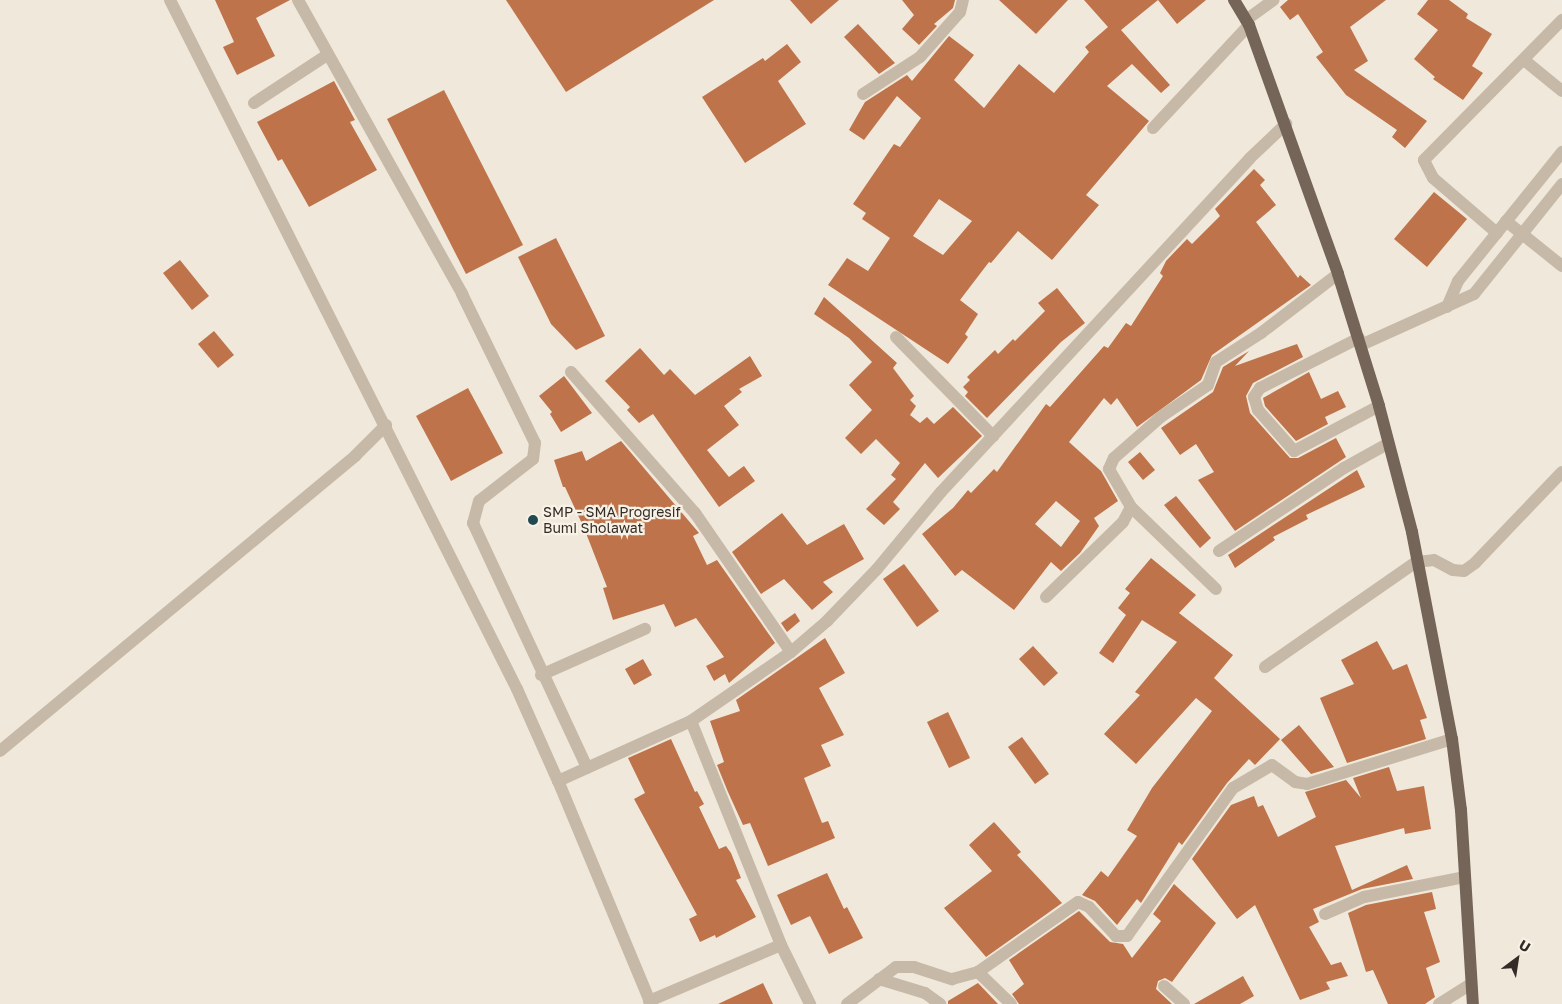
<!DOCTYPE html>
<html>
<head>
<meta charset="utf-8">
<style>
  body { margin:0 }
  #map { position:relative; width:1562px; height:1004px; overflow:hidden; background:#f0e8da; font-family:"Golos Text",sans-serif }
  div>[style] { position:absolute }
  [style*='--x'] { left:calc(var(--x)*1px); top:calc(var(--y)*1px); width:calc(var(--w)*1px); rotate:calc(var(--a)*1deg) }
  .building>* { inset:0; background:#be734a }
  .minor>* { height:12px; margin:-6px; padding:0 6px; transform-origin:6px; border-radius:6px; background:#c7b9a7 }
  .major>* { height:12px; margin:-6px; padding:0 6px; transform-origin:6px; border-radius:6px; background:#756559 }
  .dots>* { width:14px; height:14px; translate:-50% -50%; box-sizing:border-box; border:2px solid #f8f2e6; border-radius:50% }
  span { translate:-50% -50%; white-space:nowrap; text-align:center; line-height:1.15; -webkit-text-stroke:4.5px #f8f2e6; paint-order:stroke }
  .poi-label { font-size:14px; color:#342c27 }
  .left { translate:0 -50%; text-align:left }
  .north { position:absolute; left:1492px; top:934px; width:50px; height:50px; -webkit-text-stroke:4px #f8f2e6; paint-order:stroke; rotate:31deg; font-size:14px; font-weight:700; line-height:20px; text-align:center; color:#342c27 }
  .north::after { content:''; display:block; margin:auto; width:18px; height:22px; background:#342c27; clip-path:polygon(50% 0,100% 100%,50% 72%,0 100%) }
</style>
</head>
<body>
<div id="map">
  <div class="building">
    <div style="clip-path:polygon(215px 0,290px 0,256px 18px,275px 56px,237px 75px,223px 47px,234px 42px)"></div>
    <div style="clip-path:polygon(506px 0,714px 0,566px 92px)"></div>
    <div style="clip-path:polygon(790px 0,839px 0,811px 24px)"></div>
    <div style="clip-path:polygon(902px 0,955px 0,953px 8px,934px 24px,937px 26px,919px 45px,902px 29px,914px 15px)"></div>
    <div style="clip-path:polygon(999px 0,1068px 0,1036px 34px)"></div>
    <div style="clip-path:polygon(evenodd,1084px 0,1206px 0,1177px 24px,1158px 0,1121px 30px,1170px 85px,1161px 93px,1132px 64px,1107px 86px,1149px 121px,1086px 195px,1099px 205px,1052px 260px,1018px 231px,991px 263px,989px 262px,960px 300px,978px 314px,965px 334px,968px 337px,948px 364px,828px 285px,847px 258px,868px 271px,890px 238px,862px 219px,866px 213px,853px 204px,894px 144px,900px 147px,921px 118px,897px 96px,864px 140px,849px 130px,865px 102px,907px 75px,912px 81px,949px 36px,974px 55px,954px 80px,984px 108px,1019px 64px,1054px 93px,1089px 52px,1085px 47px,1108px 27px,1084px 0,939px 199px,972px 221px,943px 255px,913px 236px,939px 199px)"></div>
    <div style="clip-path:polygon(1288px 0,1386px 0,1350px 27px,1368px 61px,1354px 70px,1427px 121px,1405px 148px,1392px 137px,1397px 130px,1346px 95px,1316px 57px,1323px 52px,1298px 14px,1290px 20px,1280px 7px)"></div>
    <div style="clip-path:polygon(1428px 0,1449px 0,1468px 14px,1466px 18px,1492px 34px,1472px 66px,1483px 73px,1463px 100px,1433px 79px,1435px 77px,1414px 59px,1438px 30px,1417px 14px)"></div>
    <div style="clip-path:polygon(858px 24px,895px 63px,879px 74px,844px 37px)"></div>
    <div style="clip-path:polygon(787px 44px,801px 62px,778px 81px,806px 124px,745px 163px,702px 97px,763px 58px,765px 61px)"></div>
    <div style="clip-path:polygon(334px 81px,355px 120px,350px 122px,377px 170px,309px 207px,282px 159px,278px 161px,257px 122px)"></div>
    <div style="clip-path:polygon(444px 90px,523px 245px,466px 274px,387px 119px)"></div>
    <div style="clip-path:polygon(evenodd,1254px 169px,1265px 180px,1260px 185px,1276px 205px,1256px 222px,1298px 278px,1300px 275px,1311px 285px,1212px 355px,1201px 380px,1137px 427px,1117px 398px,1111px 405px,1104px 398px,1069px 442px,1101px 471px,1118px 501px,1094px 518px,1099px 526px,1080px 553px,1061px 571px,1051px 562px,1014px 610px,962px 570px,955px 576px,922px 534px,953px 508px,968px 490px,971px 493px,994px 469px,997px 472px,1046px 404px,1050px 407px,1104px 346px,1108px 348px,1126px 323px,1131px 326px,1163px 276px,1160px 273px,1166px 261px,1187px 239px,1192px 244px,1220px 216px,1215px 209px,1254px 169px,1056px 501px,1080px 521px,1061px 547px,1035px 524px,1056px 501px)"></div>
    <div style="clip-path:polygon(1434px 192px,1467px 219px,1427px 267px,1394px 239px)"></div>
    <div style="clip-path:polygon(556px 238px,605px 336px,576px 350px,551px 324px,518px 257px)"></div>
    <div style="clip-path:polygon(180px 260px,209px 296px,192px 310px,163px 273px)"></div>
    <div style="clip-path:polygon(1057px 288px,1085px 323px,1061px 342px,987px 418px,965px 396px,968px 392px,963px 387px,970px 380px,967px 377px,995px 350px,998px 354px,1013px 339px,1015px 341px,1045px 311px,1038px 303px)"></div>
    <div style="clip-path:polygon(824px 297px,897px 363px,893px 368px,914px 396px,910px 400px,916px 406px,910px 415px,920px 423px,927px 417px,934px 424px,953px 407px,982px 436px,938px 478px,925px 463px,893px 502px,900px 509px,884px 525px,866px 509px,896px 479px,891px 475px,900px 463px,876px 439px,861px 454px,845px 438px,872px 410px,849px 385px,872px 362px,849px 338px,814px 314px)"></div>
    <div style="clip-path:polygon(214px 331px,234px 355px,218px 368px,198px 344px)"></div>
    <div style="clip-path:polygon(1297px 344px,1303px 357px,1253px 383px,1246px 396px,1250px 413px,1290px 458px,1298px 458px,1336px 438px,1346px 457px,1235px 531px,1198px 480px,1214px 472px,1196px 444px,1180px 455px,1161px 428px,1213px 392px,1223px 367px,1249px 351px,1235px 366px)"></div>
    <div style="clip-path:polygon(640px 348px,664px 375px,670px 369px,695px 395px,750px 356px,762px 376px,739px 389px,742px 392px,724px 406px,739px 425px,707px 450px,729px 477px,744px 466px,755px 481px,719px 507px,653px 414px,639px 423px,627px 410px,630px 407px,605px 381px)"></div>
    <div style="clip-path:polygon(1309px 372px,1321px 399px,1338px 391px,1346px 407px,1325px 417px,1328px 424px,1296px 441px,1265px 406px,1263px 398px)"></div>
    <div style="clip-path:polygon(564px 376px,592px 413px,561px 432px,550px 414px,552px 412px,539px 396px)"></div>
    <div style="clip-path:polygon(468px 388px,503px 453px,451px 481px,416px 416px)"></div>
    <div style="clip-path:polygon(621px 441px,699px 533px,693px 536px,707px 565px,717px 560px,775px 643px,729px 683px,725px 674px,714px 681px,706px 666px,724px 657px,696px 618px,675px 627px,664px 604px,613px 620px,603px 588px,607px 587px,584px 528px,565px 487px,563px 487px,554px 460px,582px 451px,586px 461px)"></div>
    <div style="clip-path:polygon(1140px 452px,1155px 470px,1143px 480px,1128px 462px)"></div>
    <div style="clip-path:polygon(1357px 470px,1365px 487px,1306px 515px,1308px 519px,1273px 537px,1275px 540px,1235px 568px,1228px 555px)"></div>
    <div style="clip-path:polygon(1176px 496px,1211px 538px,1200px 548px,1164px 505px)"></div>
    <div style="clip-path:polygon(782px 513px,807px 545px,844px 524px,864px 559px,823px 582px,833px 592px,812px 610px,784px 579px,761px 594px,732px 552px)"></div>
    <div style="clip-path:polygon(1151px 558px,1196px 595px,1179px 613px,1233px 655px,1214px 678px,1280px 739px,1255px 765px,1249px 759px,1227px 783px,1182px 845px,1179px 842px,1141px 903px,1137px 899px,1117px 925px,1095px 901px,1082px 895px,1101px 871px,1108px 877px,1137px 836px,1127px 830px,1152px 788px,1212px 711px,1196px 698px,1136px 764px,1104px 734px,1140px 695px,1135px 692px,1177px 642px,1142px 620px,1113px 663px,1099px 653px,1126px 615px,1118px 608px,1130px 593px,1125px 589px)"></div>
    <div style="clip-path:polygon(904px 564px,939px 611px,917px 627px,883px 579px)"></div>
    <div style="clip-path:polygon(795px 613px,800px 621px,787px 632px,781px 623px)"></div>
    <div style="clip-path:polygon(825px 638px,845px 673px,819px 688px,844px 735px,821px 745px,831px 766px,804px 778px,822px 823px,828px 821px,835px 838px,768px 866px,750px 823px,743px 825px,728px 792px,717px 765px,724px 762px,710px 721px,740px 711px,736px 700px)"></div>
    <div style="clip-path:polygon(1377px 641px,1393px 670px,1407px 664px,1427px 718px,1420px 720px,1426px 739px,1347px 763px,1320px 698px,1354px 684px,1341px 660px)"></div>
    <div style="clip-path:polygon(1033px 646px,1058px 673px,1044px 686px,1019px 659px)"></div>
    <div style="clip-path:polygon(643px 659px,652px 675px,634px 685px,625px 669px)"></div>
    <div style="clip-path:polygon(948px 712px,970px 758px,949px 768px,927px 722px)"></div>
    <div style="clip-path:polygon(1299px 725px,1334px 767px,1311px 774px,1281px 740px)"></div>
    <div style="clip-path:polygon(1022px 737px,1049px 774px,1035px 784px,1008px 747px)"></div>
    <div style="clip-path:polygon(671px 739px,695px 792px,697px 791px,704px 804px,699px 807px,719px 849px,726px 846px,731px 853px,741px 878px,736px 880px,756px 917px,716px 938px,715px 935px,700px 942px,689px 919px,697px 915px,634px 799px,645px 793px,628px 758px)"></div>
    <div style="clip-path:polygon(1389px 767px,1397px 791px,1424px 786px,1431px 829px,1405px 834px,1404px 828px,1335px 846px,1352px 890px,1407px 865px,1413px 879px,1362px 889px,1313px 909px,1319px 922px,1309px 927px,1331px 965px,1341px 962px,1348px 976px,1326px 982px,1330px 989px,1300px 1000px,1255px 905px,1237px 919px,1192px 859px,1231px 805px,1254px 796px,1258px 807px,1263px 805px,1278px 837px,1316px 817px,1305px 792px,1346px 780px,1361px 798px,1353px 778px)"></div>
    <div style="clip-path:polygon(994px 822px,1021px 852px,1017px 855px,1062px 903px,986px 957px,944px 908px,992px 871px,969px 845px)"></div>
    <div style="clip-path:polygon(827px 873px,844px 909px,847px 907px,863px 938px,829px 954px,810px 916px,791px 925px,777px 895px)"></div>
    <div style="clip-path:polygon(1174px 884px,1216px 923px,1172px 982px,1165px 978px,1158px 981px,1156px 989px,1172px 1004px,1019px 1004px,1012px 994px,1024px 984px,1009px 960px,1079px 911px,1110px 942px,1123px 944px,1132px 958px,1161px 921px,1153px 914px)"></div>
    <div style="clip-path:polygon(1432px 892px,1436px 909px,1424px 912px,1440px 962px,1426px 968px,1435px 997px,1425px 1004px,1388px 1004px,1373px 970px,1366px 972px,1348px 913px,1366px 905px)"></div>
    <div style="clip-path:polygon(1243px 976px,1254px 996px,1240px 1004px,1194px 1004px)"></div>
    <div style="clip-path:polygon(763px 983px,773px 1004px,718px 1004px)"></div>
    <div style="clip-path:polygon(978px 983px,998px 1004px,948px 1004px,948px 1001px)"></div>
  </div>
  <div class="minor">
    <div style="--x:170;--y:0;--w:771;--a:63.27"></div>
    <div style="--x:517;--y:689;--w:101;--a:66"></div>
    <div style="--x:298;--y:0;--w:337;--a:60.8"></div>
    <div style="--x:462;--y:294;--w:166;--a:63.9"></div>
    <div style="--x:535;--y:443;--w:16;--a:97"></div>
    <div style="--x:533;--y:459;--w:68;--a:142.1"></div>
    <div style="--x:479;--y:501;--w:23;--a:105"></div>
    <div style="--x:473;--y:523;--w:270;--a:65"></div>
    <div style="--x:1246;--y:20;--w:34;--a:-36"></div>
    <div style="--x:1524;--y:60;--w:49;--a:39.2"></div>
    <div style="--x:863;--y:94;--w:68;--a:-33"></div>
    <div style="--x:920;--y:57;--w:60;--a:-48.4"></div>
    <div style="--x:960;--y:12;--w:12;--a:-76"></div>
    <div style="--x:254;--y:103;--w:87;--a:-33.3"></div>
    <div style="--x:1153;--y:128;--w:141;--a:-47"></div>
    <div style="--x:1506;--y:221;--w:72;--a:38.8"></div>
    <div style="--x:1497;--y:233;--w:84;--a:-139.3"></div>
    <div style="--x:1433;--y:178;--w:20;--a:-117"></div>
    <div style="--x:1424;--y:160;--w:197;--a:-45.4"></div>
    <div style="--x:1447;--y:307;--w:28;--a:-67"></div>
    <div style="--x:1458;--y:281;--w:166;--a:-51.1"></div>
    <div style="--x:896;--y:337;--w:139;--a:45.6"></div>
    <div style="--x:1359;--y:338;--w:111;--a:153.2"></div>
    <div style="--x:1260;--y:388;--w:11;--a:124"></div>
    <div style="--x:1254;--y:397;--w:14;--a:73"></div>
    <div style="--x:1258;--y:410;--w:55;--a:48.7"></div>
    <div style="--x:1294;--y:451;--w:96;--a:-27.9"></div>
    <div style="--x:1361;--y:345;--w:124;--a:-24.3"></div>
    <div style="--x:1474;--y:294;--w:141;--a:-51.3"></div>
    <div style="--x:571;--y:372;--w:188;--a:48.7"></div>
    <div style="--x:695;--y:513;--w:169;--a:55.4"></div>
    <div style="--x:1131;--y:507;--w:118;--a:44"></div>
    <div style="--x:1219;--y:551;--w:150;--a:-33.6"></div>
    <div style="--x:1344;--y:468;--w:51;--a:-29.1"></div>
    <div style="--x:1046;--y:597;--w:107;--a:-44.2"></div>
    <div style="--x:1123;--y:522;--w:17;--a:-62"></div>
    <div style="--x:1131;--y:507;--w:44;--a:-120.1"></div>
    <div style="--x:1109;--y:469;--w:12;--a:-66"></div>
    <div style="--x:1114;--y:458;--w:64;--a:-41.2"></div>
    <div style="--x:1162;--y:416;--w:55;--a:-34"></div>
    <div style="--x:1208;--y:385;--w:24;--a:-71"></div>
    <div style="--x:1216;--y:362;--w:54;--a:-32.8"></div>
    <div style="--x:1261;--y:333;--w:97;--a:-37.5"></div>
    <div style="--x:1265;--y:667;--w:184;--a:-34.8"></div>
    <div style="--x:1416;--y:562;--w:18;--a:-6"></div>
    <div style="--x:1434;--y:560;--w:21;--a:28"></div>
    <div style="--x:1453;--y:570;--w:11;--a:5"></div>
    <div style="--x:1464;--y:571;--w:14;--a:-36"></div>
    <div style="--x:1475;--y:563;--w:126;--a:-46.3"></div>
    <div style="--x:541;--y:675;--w:114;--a:-23.9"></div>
    <div style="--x:691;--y:721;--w:241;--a:68.1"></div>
    <div style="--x:781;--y:945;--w:66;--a:63.8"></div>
    <div style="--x:0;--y:751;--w:462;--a:-39.7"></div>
    <div style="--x:355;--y:456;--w:44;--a:-45"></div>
    <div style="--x:1325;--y:914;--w:43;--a:-23.6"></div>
    <div style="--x:1364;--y:897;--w:102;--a:-11.3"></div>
    <div style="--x:978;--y:972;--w:122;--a:-35"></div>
    <div style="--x:1078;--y:902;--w:12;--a:24"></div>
    <div style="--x:1089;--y:907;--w:40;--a:47"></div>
    <div style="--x:1116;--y:936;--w:11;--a:0"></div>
    <div style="--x:1127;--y:936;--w:182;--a:-54.4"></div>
    <div style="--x:1233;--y:788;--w:45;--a:-30.5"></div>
    <div style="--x:1272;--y:765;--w:29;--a:36"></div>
    <div style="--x:1295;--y:782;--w:12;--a:9"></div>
    <div style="--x:1307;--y:784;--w:152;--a:-17.2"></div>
    <div style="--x:879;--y:979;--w:48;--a:16.9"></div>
    <div style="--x:925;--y:993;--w:19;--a:36"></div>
    <div style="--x:1164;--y:986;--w:27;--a:42"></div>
    <div style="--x:649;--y:1001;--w:143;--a:-23"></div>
    <div style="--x:651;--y:1004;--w:242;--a:-112.6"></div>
    <div style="--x:558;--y:781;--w:146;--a:-24.3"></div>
    <div style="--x:691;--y:721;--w:121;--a:-34.6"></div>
    <div style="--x:791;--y:652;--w:48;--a:-40.7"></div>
    <div style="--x:827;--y:621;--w:72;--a:-46.1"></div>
    <div style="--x:877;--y:569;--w:100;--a:-50.3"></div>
    <div style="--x:941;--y:492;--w:455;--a:-47.2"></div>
    <div style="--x:1250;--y:158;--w:50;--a:-43.4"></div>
    <div style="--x:847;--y:1004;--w:61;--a:-37.1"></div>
    <div style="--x:896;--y:967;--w:18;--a:0"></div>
    <div style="--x:914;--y:967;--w:40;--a:18"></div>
    <div style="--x:952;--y:979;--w:27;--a:-15"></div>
    <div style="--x:978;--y:972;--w:46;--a:44.1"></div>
    <div style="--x:1439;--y:1004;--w:36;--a:-32"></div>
  </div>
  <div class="major">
    <div style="--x:1234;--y:0;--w:29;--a:59"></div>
    <div style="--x:1249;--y:25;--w:264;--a:70.3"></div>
    <div style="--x:1338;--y:274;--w:138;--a:72.7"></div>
    <div style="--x:1379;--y:406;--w:130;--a:75.3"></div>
    <div style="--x:1412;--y:532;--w:211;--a:79.1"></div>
    <div style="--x:1452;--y:739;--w:72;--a:82.8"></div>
    <div style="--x:1461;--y:810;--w:194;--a:86.5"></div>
  </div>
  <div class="dots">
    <div style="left:533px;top:520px;background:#204952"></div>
  </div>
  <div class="poi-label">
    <span class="left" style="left:543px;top:520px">SMP - SMA Progresif<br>Bumi Sholawat</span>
  </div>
  <div class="north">U</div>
</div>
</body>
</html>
